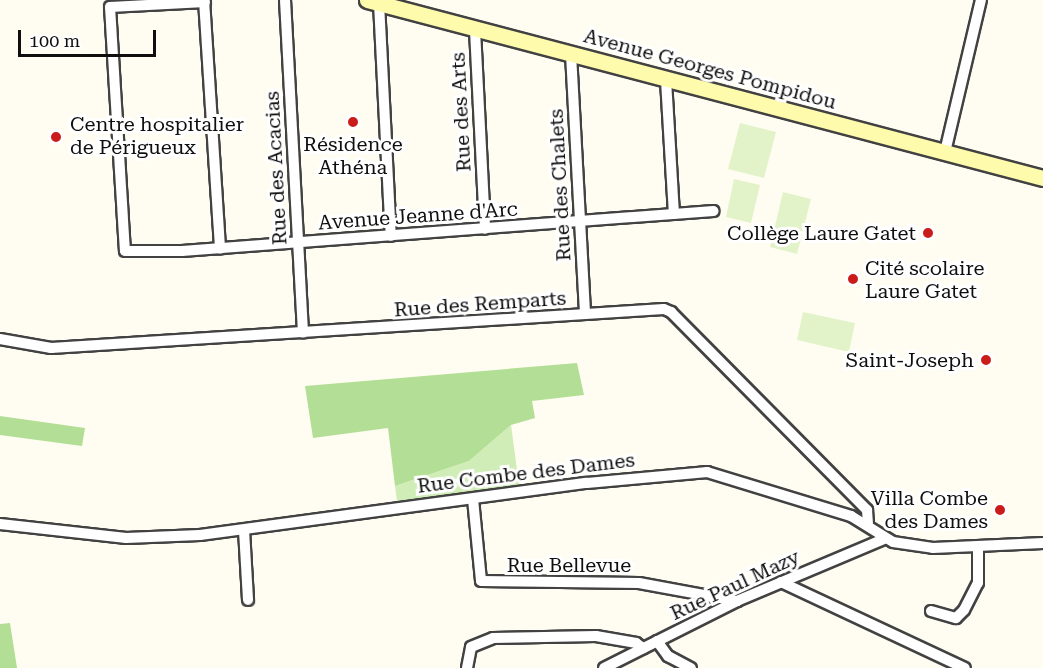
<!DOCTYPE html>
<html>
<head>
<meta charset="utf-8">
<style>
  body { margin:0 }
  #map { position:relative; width:1043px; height:668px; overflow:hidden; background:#fffdf1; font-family:"Roboto Serif",serif }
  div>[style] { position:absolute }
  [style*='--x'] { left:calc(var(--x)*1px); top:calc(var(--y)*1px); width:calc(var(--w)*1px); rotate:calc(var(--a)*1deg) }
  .green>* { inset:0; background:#d0edb7 }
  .forest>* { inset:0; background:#b2df95 }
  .pitch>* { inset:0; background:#e3f3c9 }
  .roads { filter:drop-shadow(2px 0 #424242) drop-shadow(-2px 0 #424242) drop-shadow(0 2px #424242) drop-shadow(0 -2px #424242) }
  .minor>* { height:10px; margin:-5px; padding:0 5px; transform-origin:5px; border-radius:5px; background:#fff }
  .secondary>* { height:15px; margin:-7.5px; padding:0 7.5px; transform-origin:7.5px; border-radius:7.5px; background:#fffbac }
  .dots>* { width:16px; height:16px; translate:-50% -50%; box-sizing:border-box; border:3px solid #fff; border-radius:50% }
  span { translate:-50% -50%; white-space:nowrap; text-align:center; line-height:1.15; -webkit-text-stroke:6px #fff; paint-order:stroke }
  .street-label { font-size:20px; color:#0f0f0f }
  .poi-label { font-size:20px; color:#0f0f0f }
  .left { translate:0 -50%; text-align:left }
  .right { translate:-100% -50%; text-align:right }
  .scale { position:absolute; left:18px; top:30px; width:138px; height:27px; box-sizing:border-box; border:3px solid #0f0f0f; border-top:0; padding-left:8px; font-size:18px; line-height:21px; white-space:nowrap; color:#0f0f0f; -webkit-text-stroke:4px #fff; paint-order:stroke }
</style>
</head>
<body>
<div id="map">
  <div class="green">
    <div style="clip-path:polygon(511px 425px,519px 485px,397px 501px,395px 486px,469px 461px)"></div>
  </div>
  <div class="forest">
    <div style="clip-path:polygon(577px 363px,584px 395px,532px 401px,535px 418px,511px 425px,469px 461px,395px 486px,388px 428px,313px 438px,305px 386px)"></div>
    <div style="clip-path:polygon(0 416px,85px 428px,82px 446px,0 435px)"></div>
    <div style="clip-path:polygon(10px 623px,17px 668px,0 668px,0 624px)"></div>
  </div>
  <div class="pitch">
    <div style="clip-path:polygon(740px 123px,776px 132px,764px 178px,728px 169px)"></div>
    <div style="clip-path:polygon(734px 179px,760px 185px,751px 223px,726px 217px)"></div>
    <div style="clip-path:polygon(783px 192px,811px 199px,797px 254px,770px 247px)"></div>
    <div style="clip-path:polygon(803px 312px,855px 323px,849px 352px,797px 340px)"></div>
  </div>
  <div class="roads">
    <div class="minor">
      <div style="--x:204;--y:0;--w:249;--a:86.3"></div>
      <div style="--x:285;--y:0;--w:333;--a:86.9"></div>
      <div style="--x:205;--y:2;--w:95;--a:177"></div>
      <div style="--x:110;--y:7;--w:244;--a:86.5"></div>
      <div style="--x:125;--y:251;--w:57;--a:0"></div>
      <div style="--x:182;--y:251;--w:533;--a:-4.31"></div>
      <div style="--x:379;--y:3;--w:233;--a:87.1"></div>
      <div style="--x:475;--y:30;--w:199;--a:87.1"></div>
      <div style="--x:571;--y:54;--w:260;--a:86.9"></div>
      <div style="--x:666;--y:80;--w:134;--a:86.6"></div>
      <div style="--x:945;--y:152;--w:156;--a:-76.7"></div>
      <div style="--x:0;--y:339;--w:52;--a:10"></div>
      <div style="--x:51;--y:348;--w:614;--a:-3.64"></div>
      <div style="--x:664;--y:309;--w:8;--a:23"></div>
      <div style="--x:671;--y:312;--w:279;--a:45.3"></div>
      <div style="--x:867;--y:510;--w:13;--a:86"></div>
      <div style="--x:473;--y:499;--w:82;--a:84.4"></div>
      <div style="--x:481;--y:581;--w:158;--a:0.7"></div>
      <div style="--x:639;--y:583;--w:100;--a:10.4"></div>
      <div style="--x:0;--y:524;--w:127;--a:6.3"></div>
      <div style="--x:126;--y:538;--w:74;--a:-2.3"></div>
      <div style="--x:200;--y:535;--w:390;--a:-7.7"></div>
      <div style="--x:587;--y:483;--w:121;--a:-5.2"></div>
      <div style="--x:707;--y:472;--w:151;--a:17"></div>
      <div style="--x:851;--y:516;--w:49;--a:31.8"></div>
      <div style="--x:893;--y:542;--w:40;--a:8.5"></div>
      <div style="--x:933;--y:548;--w:110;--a:-2.6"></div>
      <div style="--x:244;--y:530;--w:70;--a:86.7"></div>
      <div style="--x:781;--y:582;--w:203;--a:25.1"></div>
      <div style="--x:931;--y:611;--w:26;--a:16"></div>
      <div style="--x:956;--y:618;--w:11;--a:-45"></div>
      <div style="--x:964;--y:610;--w:30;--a:-63"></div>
      <div style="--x:978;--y:583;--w:37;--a:-90"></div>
      <div style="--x:657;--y:641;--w:19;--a:54"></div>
      <div style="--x:668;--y:656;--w:26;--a:28"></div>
      <div style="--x:467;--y:668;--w:21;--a:-79"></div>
      <div style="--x:471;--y:647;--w:24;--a:-22"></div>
      <div style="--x:493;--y:638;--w:103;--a:-1.1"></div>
      <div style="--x:596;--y:636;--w:41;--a:9.9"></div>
      <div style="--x:636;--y:643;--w:9;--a:36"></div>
      <div style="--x:604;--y:668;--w:149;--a:-26.7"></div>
      <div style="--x:737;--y:601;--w:160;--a:-22.9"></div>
    </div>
    <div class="secondary">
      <div style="--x:367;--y:0;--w:699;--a:14.75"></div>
    </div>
  </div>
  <div class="dots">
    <div style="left:353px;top:122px;background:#ca1d1b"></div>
    <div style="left:56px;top:137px;background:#ca1d1b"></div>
    <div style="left:928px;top:233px;background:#ca1d1b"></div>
    <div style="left:853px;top:279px;background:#ca1d1b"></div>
    <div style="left:986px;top:360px;background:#ca1d1b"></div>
    <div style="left:1000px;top:510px;background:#ca1d1b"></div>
  </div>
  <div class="street-label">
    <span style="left:710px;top:69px;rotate:15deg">Avenue Georges Pompidou</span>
    <span style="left:461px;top:112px;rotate:-93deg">Rue des Arts</span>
    <span style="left:276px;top:168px;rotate:-93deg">Rue des Acacias</span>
    <span style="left:560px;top:185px;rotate:-93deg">Rue des Chalets</span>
    <span style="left:418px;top:216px;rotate:-4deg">Avenue Jeanne d'Arc</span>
    <span style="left:480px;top:304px;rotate:-4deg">Rue des Remparts</span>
    <span style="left:526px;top:473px;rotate:-7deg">Rue Combe des Dames</span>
    <span style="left:569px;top:565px">Rue Bellevue</span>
    <span style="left:735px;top:585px;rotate:-25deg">Rue Paul Mazy</span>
  </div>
  <div class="poi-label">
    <span class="left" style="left:70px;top:136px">Centre hospitalier<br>de Périgueux</span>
    <span style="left:353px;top:156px">Résidence<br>Athéna</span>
    <span class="right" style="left:916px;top:233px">Collège Laure Gatet</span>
    <span class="left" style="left:865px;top:280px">Cité scolaire<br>Laure Gatet</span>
    <span class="right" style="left:974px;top:360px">Saint-Joseph</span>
    <span class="right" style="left:988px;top:510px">Villa Combe<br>des Dames</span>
  </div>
  <div class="scale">100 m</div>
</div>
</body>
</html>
